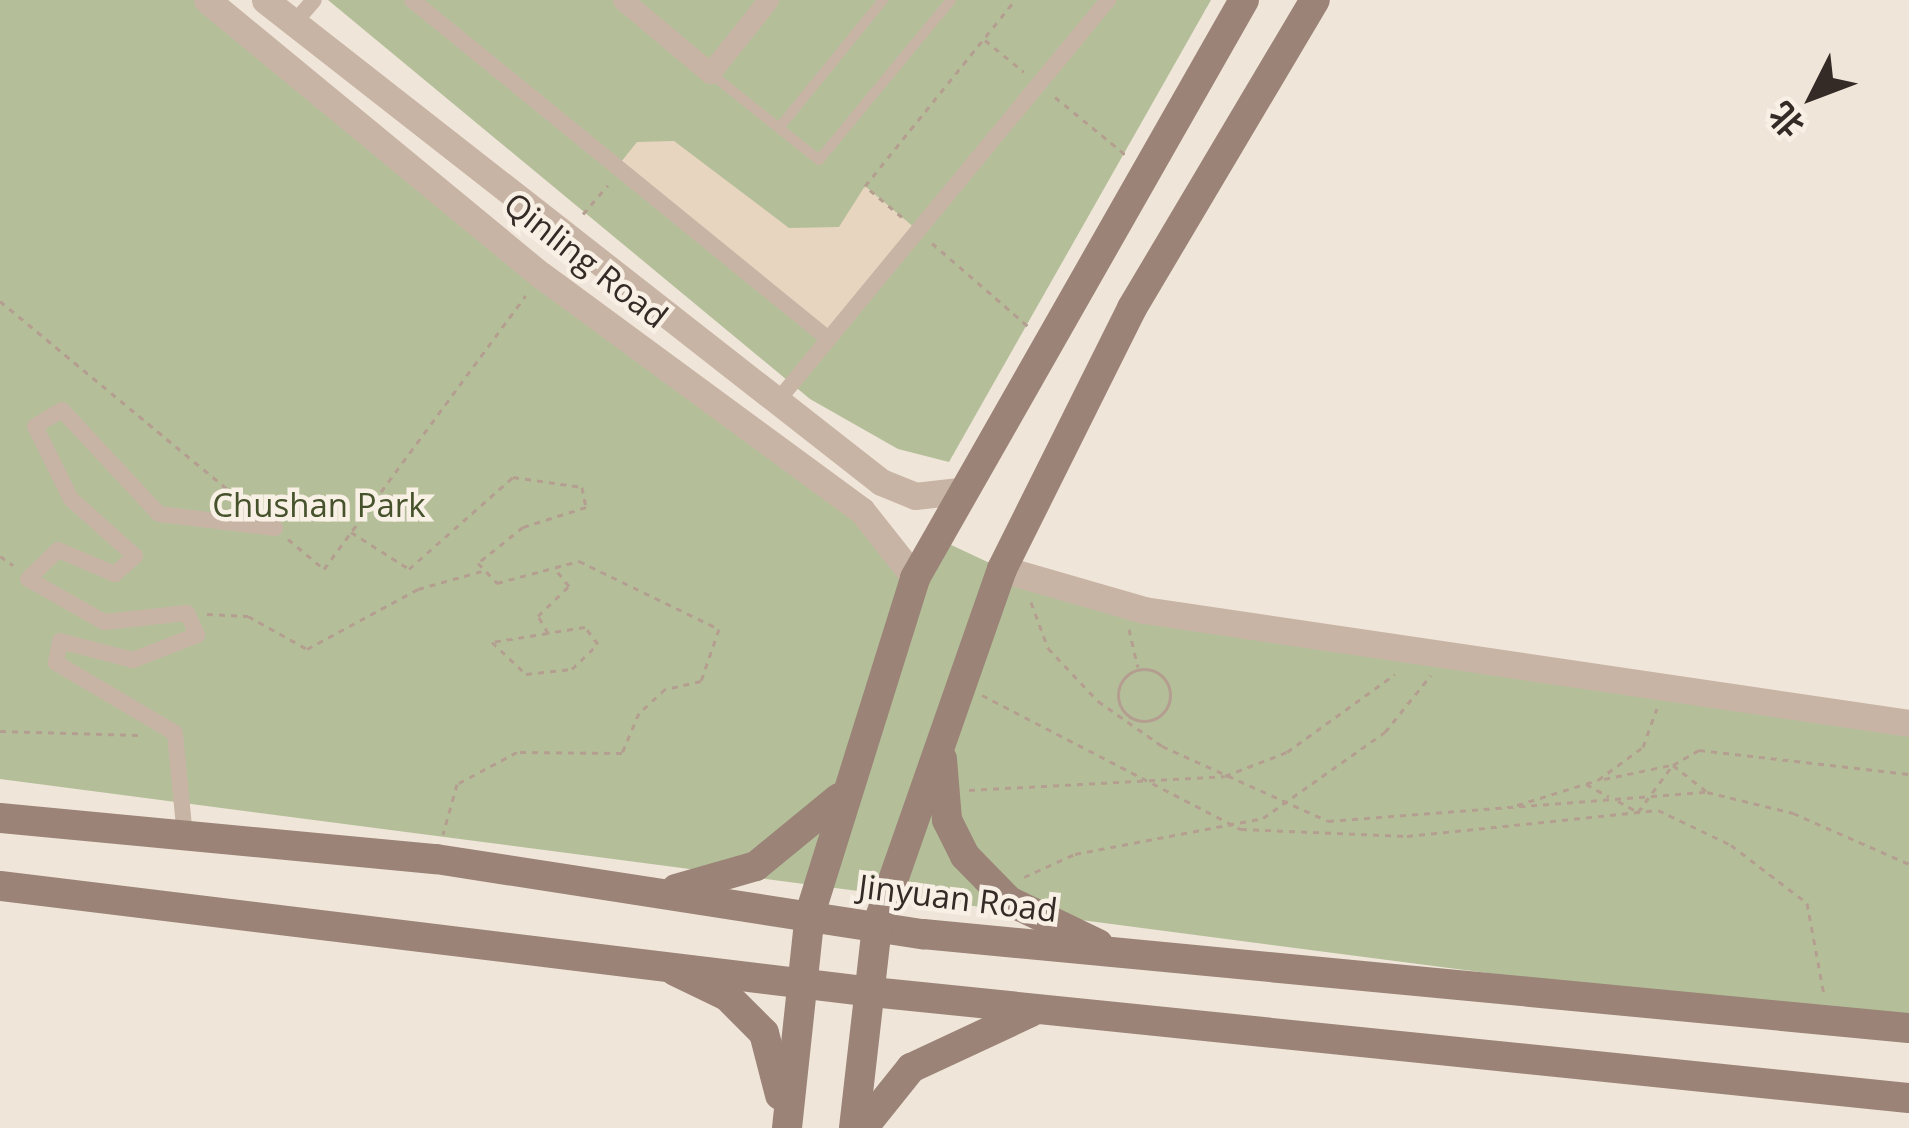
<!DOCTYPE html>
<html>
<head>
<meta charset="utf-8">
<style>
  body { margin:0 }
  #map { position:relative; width:1909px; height:1128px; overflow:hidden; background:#f0e5d9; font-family:"Open Sans","Noto Sans SC",sans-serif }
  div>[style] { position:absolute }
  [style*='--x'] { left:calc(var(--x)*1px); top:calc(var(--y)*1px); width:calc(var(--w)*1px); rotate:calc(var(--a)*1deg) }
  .green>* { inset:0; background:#b4bf9a }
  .plaza>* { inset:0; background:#e8d5c0 }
  .path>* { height:3px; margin-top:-1.5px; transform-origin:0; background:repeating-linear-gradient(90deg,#b49e90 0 6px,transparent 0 12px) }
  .path>.ring { margin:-1.5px; padding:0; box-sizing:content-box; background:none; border:3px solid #b49e90; border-radius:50% }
  .service>* { height:10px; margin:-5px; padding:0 5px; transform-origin:5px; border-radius:5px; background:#c8b4a5 }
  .pedestrian>* { height:16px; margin:-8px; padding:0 8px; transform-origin:8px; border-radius:8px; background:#c8b4a5 }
  .minor>* { height:21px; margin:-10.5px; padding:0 10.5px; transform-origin:10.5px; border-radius:10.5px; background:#c8b4a5 }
  .tertiary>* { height:27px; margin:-13.5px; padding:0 13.5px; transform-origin:13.5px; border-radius:13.5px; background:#c8b4a5 }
  .secondary>* { height:30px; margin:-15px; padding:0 15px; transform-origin:15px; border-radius:15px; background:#9b8377 }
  span { translate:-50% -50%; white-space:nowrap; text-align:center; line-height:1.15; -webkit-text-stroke:9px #f8efe5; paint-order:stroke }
  .street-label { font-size:33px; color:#342a26 }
  .park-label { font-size:33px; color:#45522b }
  .north { position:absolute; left:1753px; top:36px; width:120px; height:120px; -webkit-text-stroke:9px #f8efe5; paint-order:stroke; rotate:228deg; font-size:33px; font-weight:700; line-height:48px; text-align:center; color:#342a26 }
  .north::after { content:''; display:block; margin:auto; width:42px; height:54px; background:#342a26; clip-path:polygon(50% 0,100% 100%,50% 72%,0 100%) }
</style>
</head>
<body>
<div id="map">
  <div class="green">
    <div style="clip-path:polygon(0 0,207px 0,862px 511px,915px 577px,932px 536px,1022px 578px,1909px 723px,1909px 1028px,0 779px)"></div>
    <div style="clip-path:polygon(328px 0,1211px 0,949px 462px,898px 449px,810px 399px)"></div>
  </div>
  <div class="plaza">
    <div style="clip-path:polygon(674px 141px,789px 228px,839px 227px,865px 186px,916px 229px,826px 337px,617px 167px,637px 142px)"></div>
  </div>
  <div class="path">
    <div style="--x:985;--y:40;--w:50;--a:39.4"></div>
    <div style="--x:1055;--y:97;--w:93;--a:39.3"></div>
    <div style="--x:583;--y:214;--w:38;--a:-49"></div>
    <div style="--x:902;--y:217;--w:48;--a:-140"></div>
    <div style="--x:865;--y:186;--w:239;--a:-51.1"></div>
    <div style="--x:932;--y:243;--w:128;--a:40.9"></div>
    <div style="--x:0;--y:301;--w:322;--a:39.6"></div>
    <div style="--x:351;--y:532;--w:69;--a:32.5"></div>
    <div style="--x:409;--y:569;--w:139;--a:-41.5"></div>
    <div style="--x:513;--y:477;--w:70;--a:8.2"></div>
    <div style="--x:582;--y:487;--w:20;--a:79"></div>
    <div style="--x:586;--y:507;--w:66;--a:162.4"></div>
    <div style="--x:523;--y:527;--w:58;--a:141.3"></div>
    <div style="--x:478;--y:563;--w:28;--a:46"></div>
    <div style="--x:497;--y:583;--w:85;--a:-15"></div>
    <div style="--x:579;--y:561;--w:156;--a:25.9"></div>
    <div style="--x:719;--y:629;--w:55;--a:109.1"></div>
    <div style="--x:701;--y:681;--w:37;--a:167"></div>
    <div style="--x:665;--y:689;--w:35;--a:137"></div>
    <div style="--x:639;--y:713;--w:43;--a:113"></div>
    <div style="--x:622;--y:753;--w:105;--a:-179.5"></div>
    <div style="--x:517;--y:752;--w:68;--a:151.9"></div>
    <div style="--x:457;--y:784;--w:52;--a:105.6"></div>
    <div style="--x:288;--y:539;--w:47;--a:39.8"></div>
    <div style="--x:324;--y:569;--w:340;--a:-53.6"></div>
    <div style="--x:0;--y:556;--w:16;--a:35"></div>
    <div style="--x:1031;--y:602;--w:49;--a:69.7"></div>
    <div style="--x:1048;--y:648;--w:73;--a:46.7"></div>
    <div style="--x:1098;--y:701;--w:78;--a:35.1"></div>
    <div style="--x:1162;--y:746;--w:182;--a:24.3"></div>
    <div style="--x:1328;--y:821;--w:380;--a:-4.4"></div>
    <div style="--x:1707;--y:792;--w:89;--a:13.7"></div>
    <div style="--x:1793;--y:813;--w:127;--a:23.7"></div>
    <div style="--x:207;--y:614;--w:41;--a:2.8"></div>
    <div style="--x:248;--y:616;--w:68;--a:29.2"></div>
    <div style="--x:307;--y:649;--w:126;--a:-28.4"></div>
    <div style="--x:418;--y:589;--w:66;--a:-15.7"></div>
    <div style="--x:1129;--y:629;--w:39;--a:77"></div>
    <div style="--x:548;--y:633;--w:57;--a:170.9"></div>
    <div style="--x:492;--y:642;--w:47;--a:43.3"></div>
    <div style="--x:526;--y:674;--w:46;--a:-6.2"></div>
    <div style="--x:572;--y:669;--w:36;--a:-44"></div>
    <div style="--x:598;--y:644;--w:21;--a:-127"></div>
    <div style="--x:585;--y:627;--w:37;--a:171"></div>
    <div style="--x:548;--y:633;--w:20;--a:-120"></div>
    <div style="--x:538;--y:616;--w:43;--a:-44.1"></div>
    <div style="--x:569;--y:586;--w:22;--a:-129"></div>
    <div class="ring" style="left:1118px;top:669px;width:49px;height:49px"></div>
    <div style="--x:982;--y:695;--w:292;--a:27.4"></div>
    <div style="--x:1241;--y:829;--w:166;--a:2.4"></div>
    <div style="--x:1407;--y:836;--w:252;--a:-5.9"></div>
    <div style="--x:1658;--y:810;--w:81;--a:25.6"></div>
    <div style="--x:1731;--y:845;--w:96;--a:37.3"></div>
    <div style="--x:1807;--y:903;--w:94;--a:79.5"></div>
    <div style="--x:0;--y:731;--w:138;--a:1.7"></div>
    <div style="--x:1604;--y:779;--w:68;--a:-11.8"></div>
    <div style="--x:1586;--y:784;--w:26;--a:29"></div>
    <div style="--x:969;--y:790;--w:256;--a:-3.1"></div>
    <div style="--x:1225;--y:776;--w:66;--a:-21.2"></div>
    <div style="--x:1287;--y:752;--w:133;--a:-35.8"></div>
    <div style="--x:1706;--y:791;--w:42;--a:-141.8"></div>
    <div style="--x:1673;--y:765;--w:30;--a:-30"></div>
    <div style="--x:1699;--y:750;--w:211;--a:6.5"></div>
    <div style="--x:1618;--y:801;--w:23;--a:29"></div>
    <div style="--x:1638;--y:812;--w:57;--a:-53.5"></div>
    <div style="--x:1517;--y:805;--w:85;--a:-17.2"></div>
    <div style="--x:1598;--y:780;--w:56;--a:-36.3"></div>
    <div style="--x:1643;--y:747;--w:41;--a:-70.3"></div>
    <div style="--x:1024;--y:877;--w:56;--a:-24.3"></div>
    <div style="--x:1075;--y:854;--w:191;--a:-10.8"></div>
    <div style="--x:1263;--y:818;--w:149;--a:-35.2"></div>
    <div style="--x:1385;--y:732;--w:73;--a:-51.1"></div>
  </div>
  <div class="service">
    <div style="--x:710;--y:73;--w:139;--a:38.6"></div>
    <div style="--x:819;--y:160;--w:207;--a:-50.5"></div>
    <div style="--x:779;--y:128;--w:165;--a:-50.9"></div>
  </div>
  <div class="pedestrian">
    <div style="--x:412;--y:0;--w:534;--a:39.15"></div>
    <div style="--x:294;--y:23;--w:30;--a:-49"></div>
    <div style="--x:775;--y:404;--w:524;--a:-50.5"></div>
    <div style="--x:185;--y:837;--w:104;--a:-95.5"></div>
    <div style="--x:175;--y:733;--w:138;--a:-149.5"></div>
    <div style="--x:56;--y:663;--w:22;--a:-80"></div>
    <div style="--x:60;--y:641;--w:75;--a:14.6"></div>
    <div style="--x:133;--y:660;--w:69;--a:-21.3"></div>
    <div style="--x:197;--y:635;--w:24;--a:-114"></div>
    <div style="--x:187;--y:613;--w:83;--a:173.8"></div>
    <div style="--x:104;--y:622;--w:87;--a:-150.5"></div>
    <div style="--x:28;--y:579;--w:42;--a:-44"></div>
    <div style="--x:58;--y:550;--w:62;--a:22.8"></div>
    <div style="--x:115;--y:574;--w:27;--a:-42"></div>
    <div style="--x:135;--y:556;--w:86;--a:-138.3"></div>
    <div style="--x:71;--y:499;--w:81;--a:-116.3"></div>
    <div style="--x:35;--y:426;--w:31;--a:-31"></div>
    <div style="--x:62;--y:410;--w:142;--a:47"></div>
    <div style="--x:159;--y:514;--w:117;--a:6.9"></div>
  </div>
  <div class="minor">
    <div style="--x:623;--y:0;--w:114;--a:40"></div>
    <div style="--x:710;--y:73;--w:93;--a:-51.5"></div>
  </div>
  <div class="tertiary">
    <div style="--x:207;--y:0;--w:433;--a:39.5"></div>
    <div style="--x:541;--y:275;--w:398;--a:36.3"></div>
    <div style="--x:862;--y:511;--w:85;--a:51.7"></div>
    <div style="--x:265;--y:0;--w:782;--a:38.04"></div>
    <div style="--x:881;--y:482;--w:37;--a:22"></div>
    <div style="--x:915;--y:496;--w:44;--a:-6.5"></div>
    <div style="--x:1002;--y:569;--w:148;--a:16.1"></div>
    <div style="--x:1144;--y:610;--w:773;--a:8.4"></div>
  </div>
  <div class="secondary">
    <div style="--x:942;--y:759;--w:61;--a:85.3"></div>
    <div style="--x:947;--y:820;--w:40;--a:63.4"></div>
    <div style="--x:965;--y:856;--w:63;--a:45.6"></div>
    <div style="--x:1009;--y:901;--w:99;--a:25.8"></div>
    <div style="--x:0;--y:818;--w:438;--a:5.4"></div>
    <div style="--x:436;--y:859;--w:493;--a:8.8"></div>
    <div style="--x:923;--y:934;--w:990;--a:5.45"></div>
    <div style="--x:0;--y:886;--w:878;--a:6.93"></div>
    <div style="--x:872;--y:992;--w:1042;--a:5.84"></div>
    <div style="--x:676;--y:889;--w:83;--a:-16"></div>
    <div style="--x:756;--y:866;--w:107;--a:-39.3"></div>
    <div style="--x:675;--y:971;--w:58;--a:25.7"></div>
    <div style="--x:727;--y:996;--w:52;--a:45"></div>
    <div style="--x:764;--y:1033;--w:64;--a:75.5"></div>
    <div style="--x:787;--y:1128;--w:215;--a:-83.9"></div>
    <div style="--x:810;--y:914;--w:352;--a:-72.6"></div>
    <div style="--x:915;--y:578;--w:665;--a:-60.35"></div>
    <div style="--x:854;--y:1128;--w:203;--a:-83.5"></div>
    <div style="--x:877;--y:926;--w:378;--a:-70.7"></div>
    <div style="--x:1002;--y:569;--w:292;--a:-63.5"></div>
    <div style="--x:1132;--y:308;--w:358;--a:-59.3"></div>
    <div style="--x:863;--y:1128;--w:77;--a:-51.3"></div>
    <div style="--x:911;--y:1068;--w:132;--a:-25"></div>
  </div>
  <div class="street-label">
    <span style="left:586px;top:260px;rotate:38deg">Qinling Road</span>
    <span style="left:958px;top:898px;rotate:7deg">Jinyuan Road</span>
  </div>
  <div class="park-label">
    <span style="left:319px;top:505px">Chushan Park</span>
  </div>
  <div class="north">北</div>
</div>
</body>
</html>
